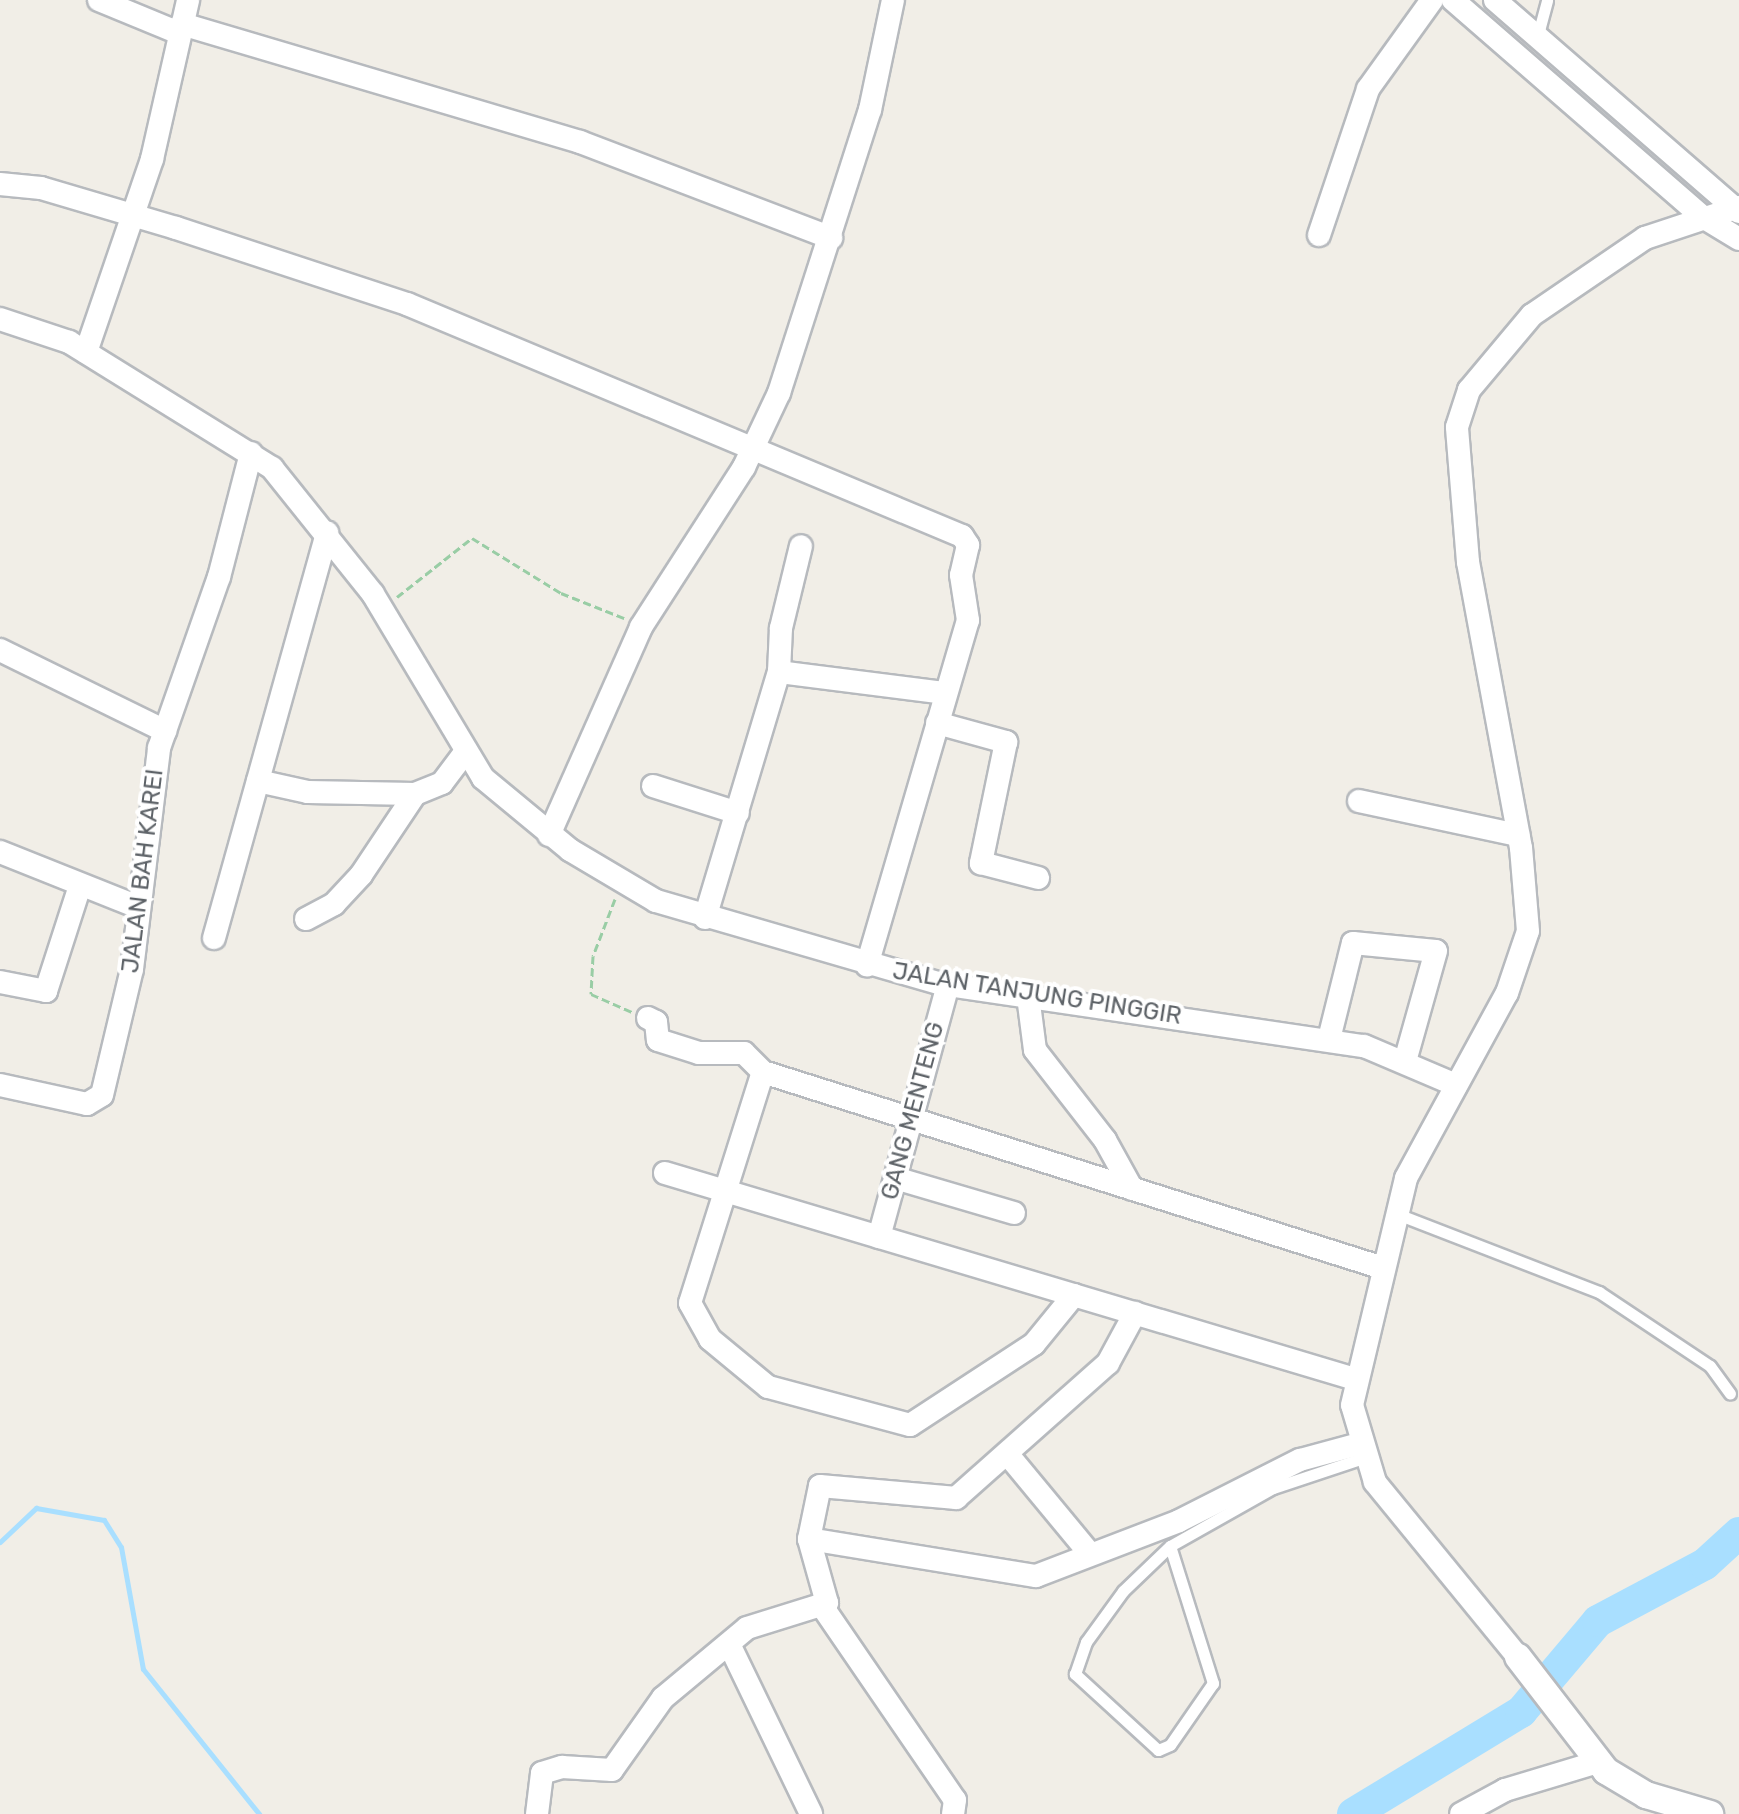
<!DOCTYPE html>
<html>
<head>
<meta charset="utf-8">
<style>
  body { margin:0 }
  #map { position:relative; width:1739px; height:1814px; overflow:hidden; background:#f1eee7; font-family:Rubik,sans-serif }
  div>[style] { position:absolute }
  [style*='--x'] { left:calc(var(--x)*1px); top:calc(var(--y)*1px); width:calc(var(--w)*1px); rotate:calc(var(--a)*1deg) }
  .stream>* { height:5px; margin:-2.5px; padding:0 2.5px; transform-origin:2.5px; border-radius:2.5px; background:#a9dfff }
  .river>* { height:32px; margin:-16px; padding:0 16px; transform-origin:16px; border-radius:16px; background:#a9dfff }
  .path>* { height:3px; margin-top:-1.5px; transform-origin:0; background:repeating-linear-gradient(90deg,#99cda5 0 8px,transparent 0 12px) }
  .roads { filter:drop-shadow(2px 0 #b7babe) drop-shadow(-2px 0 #b7babe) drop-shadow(0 2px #b7babe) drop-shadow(0 -2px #b7babe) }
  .service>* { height:11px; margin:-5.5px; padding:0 5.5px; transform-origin:5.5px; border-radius:5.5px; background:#fff }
  .minor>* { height:22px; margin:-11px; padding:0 11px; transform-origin:11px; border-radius:11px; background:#fff }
  .tertiary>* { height:26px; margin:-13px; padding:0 13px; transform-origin:13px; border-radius:13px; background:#fff }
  span { translate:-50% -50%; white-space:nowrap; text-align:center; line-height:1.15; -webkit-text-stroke:8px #fff; paint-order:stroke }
  .street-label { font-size:24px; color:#5e6368 }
</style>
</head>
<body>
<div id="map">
  <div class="stream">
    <div style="--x:0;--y:1542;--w:50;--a:-43.4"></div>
    <div style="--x:36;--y:1508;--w:69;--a:10"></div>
    <div style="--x:104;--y:1520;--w:32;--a:58"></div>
    <div style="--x:121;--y:1547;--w:124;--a:79.8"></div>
    <div style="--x:143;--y:1669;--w:186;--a:51.3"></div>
  </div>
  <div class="river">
    <div style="--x:1353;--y:1814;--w:197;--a:-31.3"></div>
    <div style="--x:1521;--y:1712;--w:119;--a:-49.8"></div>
    <div style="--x:1598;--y:1621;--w:121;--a:-28"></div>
    <div style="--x:1705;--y:1564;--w:46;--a:-42.4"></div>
  </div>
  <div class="path">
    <div style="--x:397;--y:597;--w:95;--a:-38.2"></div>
    <div style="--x:472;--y:538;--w:105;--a:31.7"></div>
    <div style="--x:561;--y:593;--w:68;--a:21.6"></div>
    <div style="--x:615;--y:899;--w:61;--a:111.1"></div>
    <div style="--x:593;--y:956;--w:38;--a:93"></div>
    <div style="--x:591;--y:994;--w:45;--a:23.7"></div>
  </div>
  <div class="roads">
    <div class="service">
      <div style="--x:1537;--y:38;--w:39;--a:-75"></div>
      <div style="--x:1395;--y:1213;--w:219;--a:21.2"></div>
      <div style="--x:1599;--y:1292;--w:133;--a:33.7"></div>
      <div style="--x:1710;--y:1366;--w:34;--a:54"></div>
      <div style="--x:1170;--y:1546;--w:144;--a:72.6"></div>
      <div style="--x:1213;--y:1683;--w:75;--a:124.7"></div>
      <div style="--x:1170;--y:1745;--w:13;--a:157"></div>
      <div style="--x:1158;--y:1750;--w:113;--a:-137.5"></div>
      <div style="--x:1075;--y:1674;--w:34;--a:-71"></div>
      <div style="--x:1086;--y:1642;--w:63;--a:-54"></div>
      <div style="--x:1123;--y:1591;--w:65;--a:-43.8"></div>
      <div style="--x:1170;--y:1546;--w:118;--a:-29.4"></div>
      <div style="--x:1273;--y:1488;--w:95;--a:-18.4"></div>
    </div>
    <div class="minor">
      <div style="--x:99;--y:0;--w:87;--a:22.4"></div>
      <div style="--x:1453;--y:0;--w:331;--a:41"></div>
      <div style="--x:1703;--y:217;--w:42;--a:31.4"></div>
      <div style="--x:1495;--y:0;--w:323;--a:41"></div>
      <div style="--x:182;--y:24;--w:415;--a:16.5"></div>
      <div style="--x:580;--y:142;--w:269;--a:20.9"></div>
      <div style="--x:0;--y:184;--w:41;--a:5.6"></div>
      <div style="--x:41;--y:188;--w:141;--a:16.5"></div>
      <div style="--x:176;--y:228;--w:243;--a:18.2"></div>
      <div style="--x:407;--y:304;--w:602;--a:22.69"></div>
      <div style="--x:962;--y:536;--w:11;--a:56"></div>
      <div style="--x:968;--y:545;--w:31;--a:103"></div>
      <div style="--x:961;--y:575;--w:46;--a:81.2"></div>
      <div style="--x:968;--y:620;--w:360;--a:106.3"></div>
      <div style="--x:1319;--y:235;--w:154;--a:-71.4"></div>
      <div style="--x:1368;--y:89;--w:110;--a:-54.3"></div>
      <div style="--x:0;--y:319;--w:73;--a:18.4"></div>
      <div style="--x:69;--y:342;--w:239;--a:31.8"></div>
      <div style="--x:272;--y:468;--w:161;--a:51.3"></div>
      <div style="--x:373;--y:594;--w:214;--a:59.1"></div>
      <div style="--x:483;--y:778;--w:113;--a:39.6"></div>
      <div style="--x:570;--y:850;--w:100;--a:30.7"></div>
      <div style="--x:656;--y:901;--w:298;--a:16.2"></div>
      <div style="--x:942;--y:984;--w:427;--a:8.4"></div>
      <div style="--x:1364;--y:1046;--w:100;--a:23"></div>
      <div style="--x:86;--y:352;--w:204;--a:-71.1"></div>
      <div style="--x:152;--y:159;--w:163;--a:-77.2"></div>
      <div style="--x:0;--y:650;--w:184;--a:26.1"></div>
      <div style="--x:779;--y:672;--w:167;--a:7.2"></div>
      <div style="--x:937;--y:723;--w:72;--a:15.4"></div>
      <div style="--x:1006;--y:742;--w:124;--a:101.7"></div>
      <div style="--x:981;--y:863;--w:59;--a:14.7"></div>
      <div style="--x:258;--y:781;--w:51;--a:12.4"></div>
      <div style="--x:308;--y:792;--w:107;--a:1.1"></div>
      <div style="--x:415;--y:794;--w:29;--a:-22"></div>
      <div style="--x:442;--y:783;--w:38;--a:-53"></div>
      <div style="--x:653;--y:786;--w:89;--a:17.6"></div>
      <div style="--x:1359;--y:801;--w:163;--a:12.1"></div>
      <div style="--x:549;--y:835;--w:227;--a:-66.1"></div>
      <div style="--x:641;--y:627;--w:190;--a:-57.2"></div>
      <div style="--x:744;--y:467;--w:82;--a:-64.7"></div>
      <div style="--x:779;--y:393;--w:297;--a:-72.2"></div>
      <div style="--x:870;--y:110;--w:112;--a:-78.2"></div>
      <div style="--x:0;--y:852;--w:149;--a:21.7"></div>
      <div style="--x:705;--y:918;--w:257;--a:-73.3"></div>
      <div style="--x:779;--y:672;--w:44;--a:-87.4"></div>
      <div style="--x:781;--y:628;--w:84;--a:-76.3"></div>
      <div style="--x:306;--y:919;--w:32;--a:-28"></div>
      <div style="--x:334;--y:904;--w:40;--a:-47"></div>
      <div style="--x:361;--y:875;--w:97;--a:-56.3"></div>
      <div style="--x:214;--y:938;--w:421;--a:-74.4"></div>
      <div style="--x:0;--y:982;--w:47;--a:11.1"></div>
      <div style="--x:46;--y:991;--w:107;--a:-72.1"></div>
      <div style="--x:1028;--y:996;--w:54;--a:82.6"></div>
      <div style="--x:1035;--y:1050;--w:114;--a:52.1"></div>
      <div style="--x:1105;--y:1140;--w:56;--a:61.1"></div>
      <div style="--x:648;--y:1018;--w:9;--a:27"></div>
      <div style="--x:656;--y:1022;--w:18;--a:84"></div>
      <div style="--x:658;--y:1040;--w:43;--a:17.6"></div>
      <div style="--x:699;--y:1053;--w:45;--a:0"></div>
      <div style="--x:744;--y:1053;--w:27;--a:45"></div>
      <div style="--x:1329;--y:1039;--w:99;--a:-76"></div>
      <div style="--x:1353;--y:943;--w:83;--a:5.5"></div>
      <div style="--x:1436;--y:951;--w:114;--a:105.7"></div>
      <div style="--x:0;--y:1085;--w:89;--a:12.3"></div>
      <div style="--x:87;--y:1104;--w:17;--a:-31"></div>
      <div style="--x:102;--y:1095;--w:130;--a:-76.6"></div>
      <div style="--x:132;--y:969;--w:223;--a:-83"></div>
      <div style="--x:159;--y:748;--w:181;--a:-70.7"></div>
      <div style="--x:219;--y:577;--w:128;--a:-75.5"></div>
      <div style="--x:665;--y:1173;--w:720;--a:16.62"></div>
      <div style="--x:895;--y:1178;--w:124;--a:16.4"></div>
      <div style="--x:879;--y:1237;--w:261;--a:-74.7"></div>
      <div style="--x:1074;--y:1295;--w:63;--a:129.2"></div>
      <div style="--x:1034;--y:1344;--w:148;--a:146.8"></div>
      <div style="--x:910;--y:1425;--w:147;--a:-165"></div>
      <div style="--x:768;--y:1387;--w:75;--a:-140.4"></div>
      <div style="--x:710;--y:1339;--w:41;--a:-119.1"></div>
      <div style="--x:690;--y:1303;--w:242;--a:-72.5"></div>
      <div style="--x:763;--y:1072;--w:647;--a:17.54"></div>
      <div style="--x:1009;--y:1456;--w:127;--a:50.4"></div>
      <div style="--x:809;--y:1539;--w:54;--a:-78.3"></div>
      <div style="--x:820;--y:1486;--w:137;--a:5"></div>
      <div style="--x:956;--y:1498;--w:203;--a:-41.6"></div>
      <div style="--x:1108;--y:1363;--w:57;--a:-61.6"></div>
      <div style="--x:822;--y:1606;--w:235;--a:55.6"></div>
      <div style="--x:955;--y:1800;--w:14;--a:98"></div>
      <div style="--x:729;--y:1644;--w:189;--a:64.2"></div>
      <div style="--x:1518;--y:1657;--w:226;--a:-129.3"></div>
      <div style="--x:1375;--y:1482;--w:80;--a:-106.6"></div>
      <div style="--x:1352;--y:1405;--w:233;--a:-76.6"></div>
      <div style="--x:1406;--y:1178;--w:211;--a:-61.4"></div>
      <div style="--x:1507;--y:993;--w:65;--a:-71.3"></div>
      <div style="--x:1528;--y:931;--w:83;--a:-94.8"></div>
      <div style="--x:1521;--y:848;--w:291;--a:-100.5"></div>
      <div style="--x:1468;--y:562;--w:135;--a:-94.7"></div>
      <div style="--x:1457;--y:427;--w:39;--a:-72"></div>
      <div style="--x:1469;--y:390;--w:98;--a:-50"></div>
      <div style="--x:1532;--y:315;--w:137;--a:-34.3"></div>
      <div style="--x:1645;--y:238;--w:99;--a:-18.3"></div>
      <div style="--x:537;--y:1814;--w:41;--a:-83"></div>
      <div style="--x:542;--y:1773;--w:21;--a:-17"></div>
      <div style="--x:562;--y:1767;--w:50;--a:3.4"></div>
      <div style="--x:612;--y:1770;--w:88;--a:-54.7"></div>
      <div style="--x:663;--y:1698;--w:109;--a:-39.8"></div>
      <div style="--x:747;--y:1628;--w:84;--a:-17.4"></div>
      <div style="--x:827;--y:1603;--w:66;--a:-105.7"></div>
      <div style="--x:809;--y:1539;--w:230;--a:9.3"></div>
      <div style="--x:1036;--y:1576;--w:153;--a:-21"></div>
      <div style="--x:1179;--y:1521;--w:136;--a:-26.8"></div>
      <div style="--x:1300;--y:1460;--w:61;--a:-15.2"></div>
      <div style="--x:1461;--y:1814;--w:50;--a:-28.6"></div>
      <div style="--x:1505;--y:1790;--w:97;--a:-16.8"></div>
    </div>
    <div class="tertiary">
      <div style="--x:1518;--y:1657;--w:144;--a:52.3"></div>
      <div style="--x:1606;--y:1771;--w:47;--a:31"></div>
      <div style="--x:1646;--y:1795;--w:67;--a:16.5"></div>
    </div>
  </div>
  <div class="street-label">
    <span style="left:143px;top:871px;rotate:-83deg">JALAN BAH KAREI</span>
    <span style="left:1037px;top:994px;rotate:9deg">JALAN TANJUNG PINGGIR</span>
    <span style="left:913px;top:1111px;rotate:-75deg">GANG MENTENG</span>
  </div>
</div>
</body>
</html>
